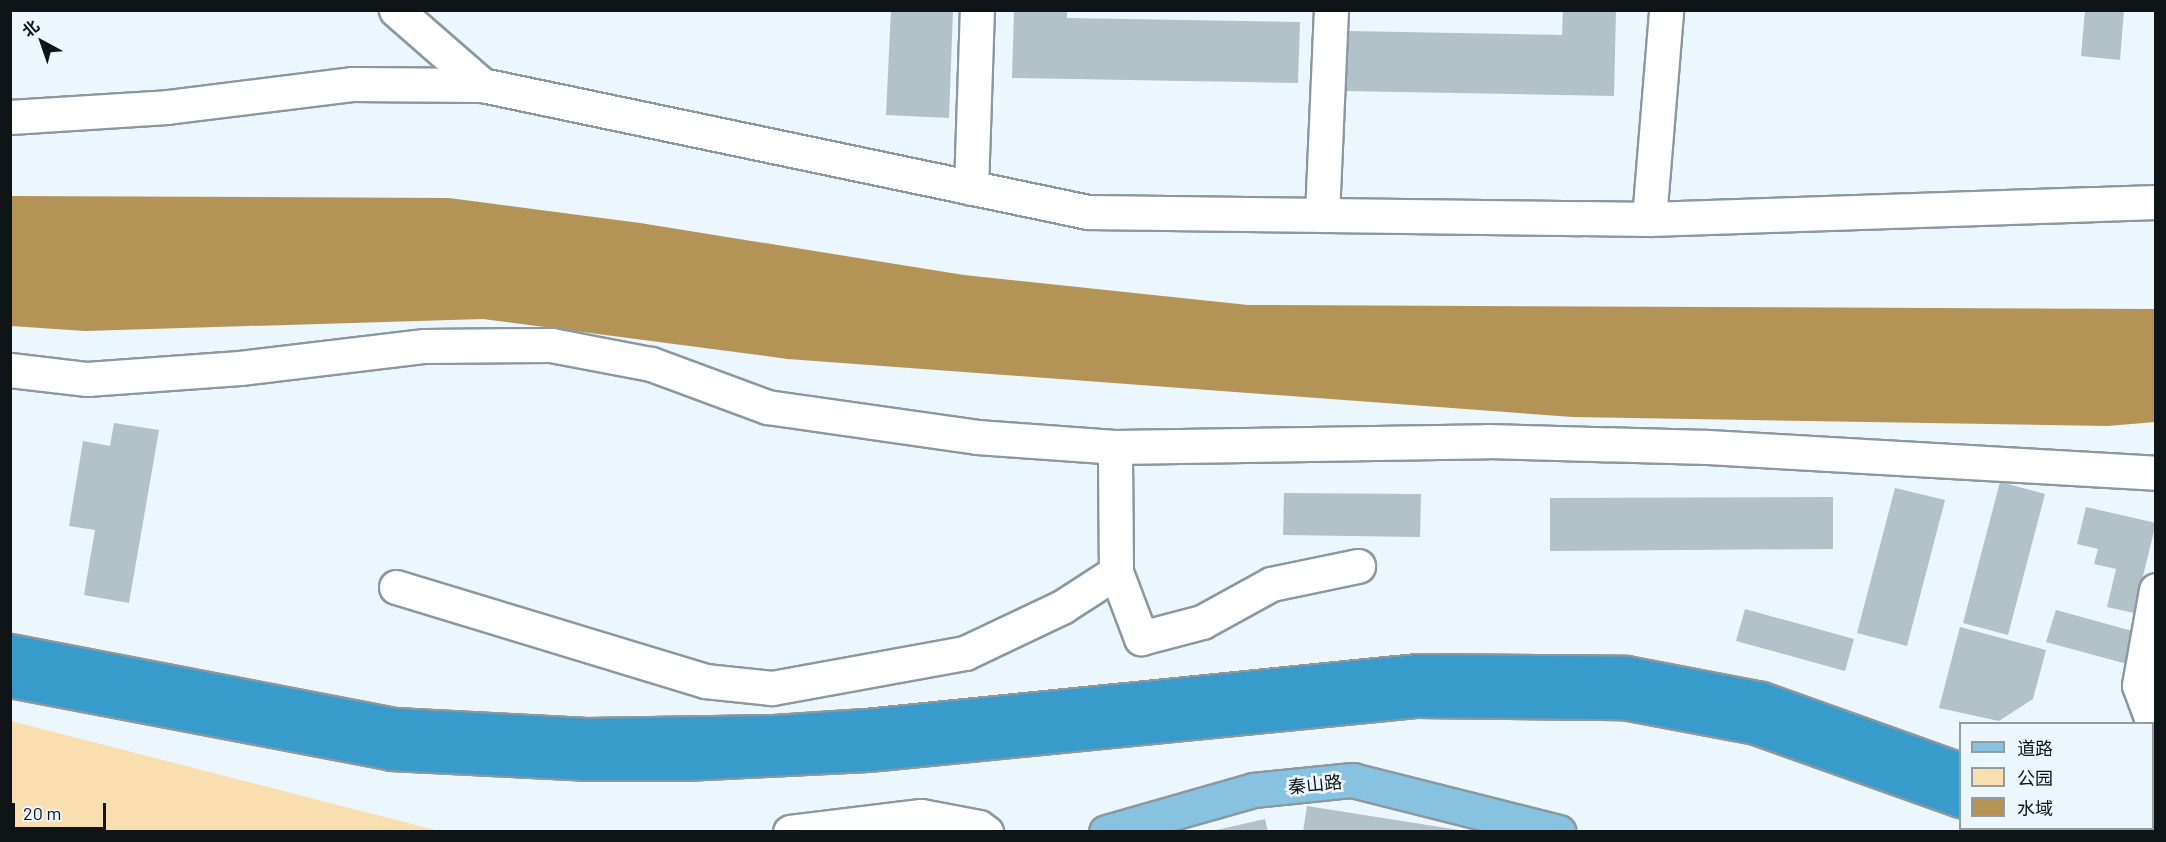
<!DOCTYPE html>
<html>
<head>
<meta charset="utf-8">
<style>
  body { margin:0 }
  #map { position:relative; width:2166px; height:842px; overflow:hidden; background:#ebf6fd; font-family:Barlow,"Noto Sans SC",sans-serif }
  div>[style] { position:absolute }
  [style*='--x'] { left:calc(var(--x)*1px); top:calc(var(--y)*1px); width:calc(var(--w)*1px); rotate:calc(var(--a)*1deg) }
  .green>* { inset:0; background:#f9deaf }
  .water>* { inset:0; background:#b49357 }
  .building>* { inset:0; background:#b3c1c9 }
  .roads { filter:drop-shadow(2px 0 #8b98a0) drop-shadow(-2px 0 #8b98a0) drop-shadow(0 2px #8b98a0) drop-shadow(0 -2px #8b98a0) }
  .minor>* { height:33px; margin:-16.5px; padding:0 16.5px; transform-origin:16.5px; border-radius:16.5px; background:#fff }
  .major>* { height:33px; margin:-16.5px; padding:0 16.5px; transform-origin:16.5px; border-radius:16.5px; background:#87c3e0 }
  .highway>* { height:33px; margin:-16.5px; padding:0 16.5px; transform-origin:16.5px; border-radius:16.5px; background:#379bcc }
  span { translate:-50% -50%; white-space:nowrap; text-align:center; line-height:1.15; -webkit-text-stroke:5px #ebf6fd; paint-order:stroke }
  .street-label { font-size:18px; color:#0f1417 }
  .frame { position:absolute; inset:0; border:12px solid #0f1417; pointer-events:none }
  .legend { position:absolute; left:1959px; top:722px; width:195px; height:108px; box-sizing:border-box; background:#ebf6fd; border:2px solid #939ca1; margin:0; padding:8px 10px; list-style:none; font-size:18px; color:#0f1417 }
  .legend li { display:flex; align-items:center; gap:12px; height:30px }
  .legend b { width:30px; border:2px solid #939ca1 }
  .north { position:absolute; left:12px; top:12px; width:60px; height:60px; -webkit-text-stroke:4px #ebf6fd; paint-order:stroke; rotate:320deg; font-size:16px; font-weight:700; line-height:24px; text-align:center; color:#0f1417 }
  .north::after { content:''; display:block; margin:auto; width:21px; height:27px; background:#0f1417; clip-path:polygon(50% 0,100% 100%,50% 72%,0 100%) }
  .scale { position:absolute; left:12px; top:803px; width:94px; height:27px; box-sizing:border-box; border:3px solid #0f1417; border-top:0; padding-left:8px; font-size:18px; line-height:21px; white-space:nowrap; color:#0f1417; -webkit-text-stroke:4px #ebf6fd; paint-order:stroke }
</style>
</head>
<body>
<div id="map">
  <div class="green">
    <div style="clip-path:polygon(11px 721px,439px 831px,11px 831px)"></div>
  </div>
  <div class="water">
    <div style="clip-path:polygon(11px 196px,449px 198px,640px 223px,964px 275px,1248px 305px,2155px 309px,2155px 422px,2108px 426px,1573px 417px,788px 359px,483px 319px,85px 331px,11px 326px)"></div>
  </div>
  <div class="building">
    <div style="clip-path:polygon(891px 10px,953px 10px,949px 118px,886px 115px)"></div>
    <div style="clip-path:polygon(1014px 10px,1067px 10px,1067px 18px,1300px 22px,1298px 83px,1012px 78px)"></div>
    <div style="clip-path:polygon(1563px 10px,1616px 10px,1614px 96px,1345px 91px,1347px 31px,1562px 35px)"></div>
    <div style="clip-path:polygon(2085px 10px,2124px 10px,2120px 60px,2081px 56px)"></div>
    <div style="clip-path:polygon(114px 423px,159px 430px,129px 603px,84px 595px,95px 530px,69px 526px,83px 441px,110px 446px)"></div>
    <div style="clip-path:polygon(2000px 482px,2045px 494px,2008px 635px,1963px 623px)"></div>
    <div style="clip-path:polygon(1895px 488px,1945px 500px,1907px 646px,1857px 633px)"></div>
    <div style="clip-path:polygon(1284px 493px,1421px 494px,1420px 537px,1283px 535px)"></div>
    <div style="clip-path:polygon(1833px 497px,1833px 549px,1550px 551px,1550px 498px)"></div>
    <div style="clip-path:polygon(2086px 507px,2156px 523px,2134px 613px,2107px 607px,2116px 569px,2094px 564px,2098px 549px,2077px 544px)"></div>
    <div style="clip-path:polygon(1745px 609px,1854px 639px,1845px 671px,1736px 641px)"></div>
    <div style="clip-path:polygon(2056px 610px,2136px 632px,2127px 664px,2046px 642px)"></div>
    <div style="clip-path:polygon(1960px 627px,2046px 650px,2033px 699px,1999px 721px,1939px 708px)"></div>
    <div style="clip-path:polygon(1307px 806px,1459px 830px,1459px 832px,1303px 832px)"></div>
    <div style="clip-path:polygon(1265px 819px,1268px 832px,1213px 832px,1212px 831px)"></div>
  </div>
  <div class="roads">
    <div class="minor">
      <div style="--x:396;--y:10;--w:114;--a:41.1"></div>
      <div style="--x:482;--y:85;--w:619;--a:11.84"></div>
      <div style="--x:1088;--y:212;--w:561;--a:0.71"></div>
      <div style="--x:1649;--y:219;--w:507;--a:-1.92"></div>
      <div style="--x:10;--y:117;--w:157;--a:-3.6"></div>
      <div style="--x:167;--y:107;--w:186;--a:-7.1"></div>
      <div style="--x:352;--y:84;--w:130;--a:0.4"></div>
      <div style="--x:971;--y:188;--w:178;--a:-88.1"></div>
      <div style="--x:1322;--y:215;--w:205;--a:-87.5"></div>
      <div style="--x:1649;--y:219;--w:210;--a:-85.3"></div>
      <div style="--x:10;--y:370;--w:78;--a:6.7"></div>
      <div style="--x:87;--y:379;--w:153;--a:-4.1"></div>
      <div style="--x:240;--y:368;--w:186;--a:-6.8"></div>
      <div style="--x:425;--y:346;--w:126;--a:-0.5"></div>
      <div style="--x:551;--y:345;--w:102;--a:10.8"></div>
      <div style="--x:651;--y:364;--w:124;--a:20.3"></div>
      <div style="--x:767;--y:407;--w:212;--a:8.1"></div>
      <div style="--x:977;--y:437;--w:138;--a:4.1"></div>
      <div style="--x:1115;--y:447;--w:373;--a:-0.9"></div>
      <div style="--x:1488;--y:441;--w:219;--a:1.6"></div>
      <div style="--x:1707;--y:447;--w:450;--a:3.3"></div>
      <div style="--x:1116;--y:572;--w:71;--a:69.3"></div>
      <div style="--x:1141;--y:638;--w:63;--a:-14.7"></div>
      <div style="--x:1202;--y:622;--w:79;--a:-28.8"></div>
      <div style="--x:1271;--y:584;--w:89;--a:-11.7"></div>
      <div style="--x:396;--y:587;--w:323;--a:16.9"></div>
      <div style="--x:705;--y:681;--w:67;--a:6"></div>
      <div style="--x:772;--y:688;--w:196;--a:-10.3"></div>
      <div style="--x:965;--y:653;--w:107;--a:-25.4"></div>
      <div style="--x:1062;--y:607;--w:64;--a:-32.9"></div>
      <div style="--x:1116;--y:572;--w:125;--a:-90.5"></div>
      <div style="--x:2156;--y:590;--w:97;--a:100.1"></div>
      <div style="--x:2139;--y:685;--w:49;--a:69.7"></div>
      <div style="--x:790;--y:832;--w:132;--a:-7"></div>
      <div style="--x:921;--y:816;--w:59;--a:10.7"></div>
      <div style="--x:979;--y:827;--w:9;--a:36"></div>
    </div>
    <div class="major">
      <div style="--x:1106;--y:832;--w:153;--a:-15.9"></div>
      <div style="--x:1253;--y:790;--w:100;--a:-5.8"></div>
      <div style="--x:1352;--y:780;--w:213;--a:14.1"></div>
    </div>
    <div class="highway">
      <div style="--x:10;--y:651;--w:392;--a:10.9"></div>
      <div style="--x:395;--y:725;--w:192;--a:3"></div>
      <div style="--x:587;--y:735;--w:187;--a:-0.9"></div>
      <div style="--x:774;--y:732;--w:91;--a:-3.8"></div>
      <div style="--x:865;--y:726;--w:555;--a:-5.69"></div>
      <div style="--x:1417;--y:671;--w:209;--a:0.5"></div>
      <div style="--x:1626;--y:673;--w:138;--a:10.8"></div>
      <div style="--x:1762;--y:699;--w:210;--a:19.7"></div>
      <div style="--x:10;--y:680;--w:388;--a:10.8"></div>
      <div style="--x:391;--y:753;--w:195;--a:2.9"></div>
      <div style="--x:586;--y:763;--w:98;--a:0"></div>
      <div style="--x:684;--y:763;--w:184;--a:-2.8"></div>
      <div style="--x:868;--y:754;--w:552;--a:-5.62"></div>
      <div style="--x:1417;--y:700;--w:206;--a:0.6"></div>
      <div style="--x:1623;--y:702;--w:134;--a:10.7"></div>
      <div style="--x:1755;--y:727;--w:218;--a:19.6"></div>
      <div style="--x:2040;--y:828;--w:9;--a:27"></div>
      <div style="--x:2124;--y:828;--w:10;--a:24"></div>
    </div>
  </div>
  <div class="street-label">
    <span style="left:1315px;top:784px;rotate:-6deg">秦山路</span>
  </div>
  <div class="frame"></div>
  <ul class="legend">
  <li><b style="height:8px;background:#87c3e0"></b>道路</li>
  <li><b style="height:16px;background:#f9deaf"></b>公园</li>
  <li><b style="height:16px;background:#b49357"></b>水域</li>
  </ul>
  <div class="north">北</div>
  <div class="scale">20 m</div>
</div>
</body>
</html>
